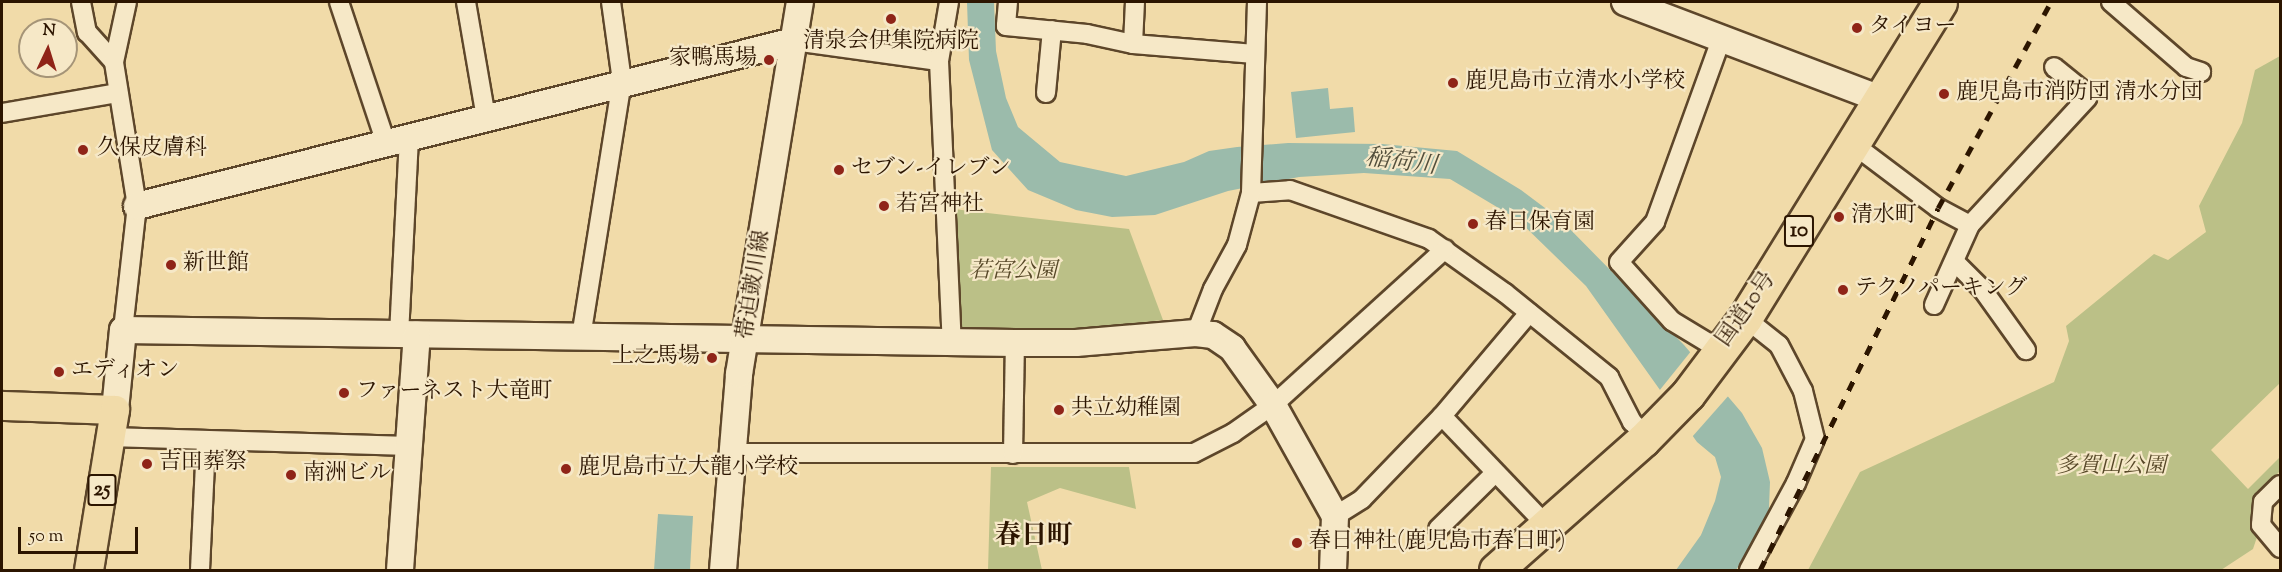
<!DOCTYPE html>
<html>
<head>
<meta charset="utf-8">
<style>
  body { margin:0 }
  #map { position:relative; width:2282px; height:572px; overflow:hidden; background:#f1dba9; font-family:"Sorts Mill Goudy","Noto Serif JP",serif }
  div>[style] { position:absolute }
  [style*='--x'] { left:calc(var(--x)*1px); top:calc(var(--y)*1px); width:calc(var(--w)*1px); rotate:calc(var(--a)*1deg) }
  .green>* { inset:0; background:#bbc087 }
  .water>* { inset:0; background:#9bbbab }
  .pier>* { inset:0; background:#f1dba9 }
  .roads { filter:drop-shadow(2px 0 #5d462a) drop-shadow(-2px 0 #5d462a) drop-shadow(0 2px #5d462a) drop-shadow(0 -2px #5d462a) }
  .street>* { height:18px; margin:-9px; padding:0 9px; transform-origin:9px; border-radius:9px; background:#f6e8c7 }
  .secondary>* { height:26px; margin:-13px; padding:0 13px; transform-origin:13px; border-radius:13px; background:#f6e8c7 }
  .primary>* { height:28px; margin:-14px; padding:0 14px; transform-origin:14px; border-radius:14px; background:#f1dba9 }
  .highway>* { height:33px; margin:-16.5px; padding:0 16.5px; transform-origin:16.5px; border-radius:16.5px; background:#f1dba9 }
  .rail>* { height:4.5px; margin-top:-2.25px; transform-origin:0; background:repeating-linear-gradient(90deg,#2c1500 0 10px,transparent 0 20px) }
  .dots>* { width:16px; height:16px; translate:-50% -50%; box-sizing:border-box; border:3px solid #f6e8c7; border-radius:50% }
  span { translate:-50% -50%; white-space:nowrap; text-align:center; line-height:1.15; -webkit-text-stroke:4.5px #f6e8c7; paint-order:stroke }
  .shield-label span { padding:2px 4px; background:#f6e8c7; border:2px solid; border-radius:4px; -webkit-text-stroke-width:0 }
  .shield-label { font-size:21px; color:#2c1500; font-weight:700 }
  .poi-label { font-size:22px; color:#2c1500 }
  .left { translate:0 -50%; text-align:left }
  .right { translate:-100% -50%; text-align:right }
  .park-label { font-size:22px; color:#574828; font-style:italic }
  .street-label { font-size:22px; color:#2c1500 }
  .water-label { font-size:24px; color:#534f3c; font-style:italic }
  .quarter-label { font-size:26px; color:#2c1500; font-weight:700 }
  .frame { position:absolute; inset:0; border:3px solid #2c1500; pointer-events:none }
  .north { position:absolute; left:18px; top:18px; width:60px; height:60px; box-sizing:border-box; background:#f6e8c7; border:2px solid #a59477; border-radius:50%; rotate:4deg; font-size:16px; font-weight:700; line-height:24px; text-align:center; color:#2c1500 }
  .north::after { content:''; display:block; margin:auto; width:21px; height:27px; background:#8f2418; clip-path:polygon(50% 0,100% 100%,50% 72%,0 100%) }
  .scale { position:absolute; left:18px; top:527px; width:120px; height:27px; box-sizing:border-box; border:3px solid #2c1500; border-top:0; padding-left:8px; font-size:18px; line-height:21px; white-space:nowrap; color:#2c1500; -webkit-text-stroke:4px #f6e8c7; paint-order:stroke }
</style>
</head>
<body>
<div id="map">
  <div class="green">
    <div style="clip-path:polygon(2280px 56px,2280px 383px,2211px 450px,2248px 489px,2280px 457px,2280px 471px,2264px 488px,2261px 525px,2253px 549px,2221px 570px,1808px 570px,1860px 472px,2054px 382px,2069px 341px,2066px 326px,2154px 254px,2168px 260px,2206px 232px,2199px 206px,2242px 123px,2255px 70px)"></div>
    <div style="clip-path:polygon(953px 209px,1129px 229px,1163px 320px,1079px 329px,959px 329px)"></div>
    <div style="clip-path:polygon(991px 467px,1129px 467px,1136px 509px,1060px 488px,1027px 502px,1042px 570px,988px 570px)"></div>
  </div>
  <div class="water">
    <div style="clip-path:polygon(967px 2px,994px 2px,996px 51px,1006px 98px,1018px 127px,1060px 162px,1126px 176px,1184px 162px,1209px 151px,1237px 147px,1288px 143px,1382px 144px,1457px 151px,1521px 190px,1561px 220px,1684px 345px,1742px 413px,1762px 448px,1770px 482px,1769px 508px,1761px 535px,1736px 570px,1676px 570px,1701px 535px,1715px 501px,1721px 477px,1715px 457px,1697px 442px,1586px 286px,1517px 219px,1450px 179px,1364px 173px,1299px 177px,1228px 191px,1155px 215px,1112px 217px,1076px 210px,1028px 190px,992px 150px,969px 60px)"></div>
    <div style="clip-path:polygon(1328px 88px,1330px 109px,1353px 107px,1355px 132px,1296px 138px,1291px 92px)"></div>
    <div style="clip-path:polygon(658px 514px,693px 516px,690px 570px,654px 570px)"></div>
  </div>
  <div class="pier">
    <div style="clip-path:polygon(1692px 350px,1730px 394px,1692px 437px,1659px 391px)"></div>
  </div>
  <div class="roads">
    <div class="street">
      <div style="--x:81;--y:2;--w:31;--a:79"></div>
      <div style="--x:87;--y:32;--w:40;--a:48"></div>
      <div style="--x:339;--y:2;--w:149;--a:71.6"></div>
      <div style="--x:466;--y:2;--w:118;--a:80.2"></div>
      <div style="--x:949;--y:2;--w:60;--a:99.6"></div>
      <div style="--x:939;--y:61;--w:282;--a:87.4"></div>
      <div style="--x:1008;--y:2;--w:24;--a:95"></div>
      <div style="--x:1006;--y:26;--w:81;--a:5.6"></div>
      <div style="--x:1087;--y:34;--w:47;--a:12.3"></div>
      <div style="--x:1133;--y:44;--w:122;--a:4.7"></div>
      <div style="--x:2111;--y:2;--w:99;--a:40.9"></div>
      <div style="--x:2186;--y:67;--w:16;--a:18"></div>
      <div style="--x:794;--y:41;--w:146;--a:7.9"></div>
      <div style="--x:1133;--y:44;--w:42;--a:-87.3"></div>
      <div style="--x:1046;--y:93;--w:63;--a:-84.6"></div>
      <div style="--x:2;--y:113;--w:118;--a:-9.8"></div>
      <div style="--x:1853;--y:144;--w:106;--a:37"></div>
      <div style="--x:1938;--y:208;--w:36;--a:28"></div>
      <div style="--x:1251;--y:193;--w:39;--a:-4"></div>
      <div style="--x:1290;--y:190;--w:147;--a:19.4"></div>
      <div style="--x:1429;--y:239;--w:93;--a:35.4"></div>
      <div style="--x:1505;--y:293;--w:134;--a:38.9"></div>
      <div style="--x:1609;--y:377;--w:51;--a:62.9"></div>
      <div style="--x:1632;--y:422;--w:21;--a:43"></div>
      <div style="--x:1956;--y:263;--w:38;--a:45"></div>
      <div style="--x:1983;--y:290;--w:74;--a:54.4"></div>
      <div style="--x:1934;--y:305;--w:88;--a:-65.8"></div>
      <div style="--x:1970;--y:225;--w:173;--a:-47.3"></div>
      <div style="--x:2087;--y:98;--w:5;--a:-101"></div>
      <div style="--x:2086;--y:93;--w:41;--a:-140.9"></div>
      <div style="--x:1745;--y:318;--w:43;--a:38.5"></div>
      <div style="--x:1779;--y:345;--w:52;--a:62.4"></div>
      <div style="--x:1803;--y:391;--w:49;--a:76"></div>
      <div style="--x:1815;--y:439;--w:48;--a:113.4"></div>
      <div style="--x:1796;--y:483;--w:99;--a:118.4"></div>
      <div style="--x:123;--y:330;--w:125;--a:-83.6"></div>
      <div style="--x:137;--y:206;--w:146;--a:-99.1"></div>
      <div style="--x:114;--y:62;--w:61;--a:-77.8"></div>
      <div style="--x:1196;--y:333;--w:47;--a:-68.9"></div>
      <div style="--x:1213;--y:289;--w:50;--a:-61.4"></div>
      <div style="--x:1237;--y:245;--w:54;--a:-74.9"></div>
      <div style="--x:1251;--y:193;--w:191;--a:-88.2"></div>
      <div style="--x:399;--y:335;--w:198;--a:-87.1"></div>
      <div style="--x:581;--y:337;--w:259;--a:-80.9"></div>
      <div style="--x:622;--y:81;--w:80;--a:-97.9"></div>
      <div style="--x:1720;--y:350;--w:56;--a:-148.9"></div>
      <div style="--x:1672;--y:321;--w:79;--a:-131.9"></div>
      <div style="--x:1619;--y:262;--w:54;--a:-48"></div>
      <div style="--x:1655;--y:222;--w:197;--a:-70.1"></div>
      <div style="--x:1442;--y:416;--w:152;--a:46.3"></div>
      <div style="--x:110;--y:437;--w:299;--a:1.7"></div>
      <div style="--x:732;--y:453;--w:462;--a:0"></div>
      <div style="--x:1194;--y:453;--w:44;--a:-27.1"></div>
      <div style="--x:1233;--y:433;--w:49;--a:-35"></div>
      <div style="--x:1273;--y:405;--w:232;--a:-42.2"></div>
      <div style="--x:1013;--y:454;--w:111;--a:-89"></div>
      <div style="--x:2280;--y:485;--w:24;--a:135"></div>
      <div style="--x:2263;--y:502;--w:23;--a:95"></div>
      <div style="--x:2261;--y:525;--w:30;--a:50"></div>
      <div style="--x:1335;--y:516;--w:32;--a:-32"></div>
      <div style="--x:1362;--y:499;--w:115;--a:-46.1"></div>
      <div style="--x:1442;--y:416;--w:135;--a:-49.8"></div>
      <div style="--x:1438;--y:529;--w:80;--a:-44.5"></div>
      <div style="--x:200;--y:570;--w:128;--a:-87.3"></div>
    </div>
    <div class="secondary">
      <div style="--x:1625;--y:2;--w:273;--a:20.8"></div>
      <div style="--x:137;--y:206;--w:677;--a:-14.1"></div>
      <div style="--x:115;--y:410;--w:80;--a:-84.3"></div>
      <div style="--x:123;--y:330;--w:892;--a:0.83"></div>
      <div style="--x:1015;--y:343;--w:61;--a:0"></div>
      <div style="--x:1076;--y:343;--w:120;--a:-4.8"></div>
      <div style="--x:1196;--y:333;--w:17;--a:7"></div>
      <div style="--x:1213;--y:335;--w:23;--a:34"></div>
      <div style="--x:1232;--y:348;--w:70;--a:54.3"></div>
      <div style="--x:1273;--y:405;--w:127;--a:60.8"></div>
      <div style="--x:1335;--y:516;--w:54;--a:92.1"></div>
      <div style="--x:400;--y:570;--w:236;--a:-85.9"></div>
      <div style="--x:723;--y:570;--w:197;--a:-85.3"></div>
      <div style="--x:739;--y:374;--w:377;--a:-80.7"></div>
    </div>
    <div class="primary">
      <div style="--x:2;--y:406;--w:113;--a:2"></div>
      <div style="--x:115;--y:410;--w:162;--a:99.2"></div>
    </div>
    <div class="highway">
      <div style="--x:1496;--y:570;--w:196;--a:-41.5"></div>
      <div style="--x:1643;--y:440;--w:64;--a:-45.6"></div>
      <div style="--x:1688;--y:394;--w:95;--a:-53.1"></div>
      <div style="--x:1745;--y:318;--w:371;--a:-58.3"></div>
    </div>
  </div>
  <div class="rail">
    <div style="--x:1760;--y:570;--w:403;--a:-63.8"></div>
    <div style="--x:1938;--y:208;--w:235;--a:-61.3"></div>
  </div>
  <div class="dots">
    <div style="left:891px;top:19px;background:#8f2418"></div>
    <div style="left:1857px;top:28px;background:#8f2418"></div>
    <div style="left:769px;top:60px;background:#8f2418"></div>
    <div style="left:1453px;top:83px;background:#8f2418"></div>
    <div style="left:1944px;top:94px;background:#8f2418"></div>
    <div style="left:83px;top:150px;background:#8f2418"></div>
    <div style="left:839px;top:170px;background:#8f2418"></div>
    <div style="left:884px;top:206px;background:#8f2418"></div>
    <div style="left:1839px;top:217px;background:#8f2418"></div>
    <div style="left:1473px;top:224px;background:#8f2418"></div>
    <div style="left:171px;top:265px;background:#8f2418"></div>
    <div style="left:1843px;top:290px;background:#8f2418"></div>
    <div style="left:712px;top:358px;background:#8f2418"></div>
    <div style="left:59px;top:372px;background:#8f2418"></div>
    <div style="left:344px;top:393px;background:#8f2418"></div>
    <div style="left:1059px;top:410px;background:#8f2418"></div>
    <div style="left:147px;top:464px;background:#8f2418"></div>
    <div style="left:566px;top:469px;background:#8f2418"></div>
    <div style="left:291px;top:475px;background:#8f2418"></div>
    <div style="left:1297px;top:543px;background:#8f2418"></div>
  </div>
  <div class="shield-label">
    <span style="left:1799px;top:231px">10</span>
    <span style="left:102px;top:490px">25</span>
  </div>
  <div class="poi-label">
    <span class="left" style="left:1869px;top:28px">タイヨー</span>
    <span style="left:891px;top:43px">清泉会伊集院病院</span>
    <span class="right" style="left:757px;top:60px">家鴨馬場</span>
    <span class="left" style="left:1465px;top:83px">鹿児島市立清水小学校</span>
    <span class="left" style="left:1956px;top:94px">鹿児島市消防団 清水分団</span>
    <span class="left" style="left:97px;top:150px">久保皮膚科</span>
    <span class="left" style="left:851px;top:170px">セブン-イレブン</span>
    <span class="left" style="left:896px;top:206px">若宮神社</span>
    <span class="left" style="left:1851px;top:217px">清水町</span>
    <span class="left" style="left:1485px;top:224px">春日保育園</span>
    <span class="left" style="left:183px;top:265px">新世館</span>
    <span class="left" style="left:1855px;top:290px">テクノパーキング</span>
    <span class="right" style="left:700px;top:358px">上之馬場</span>
    <span class="left" style="left:71px;top:372px">エディオン</span>
    <span class="left" style="left:356px;top:393px">ファーネスト大竜町</span>
    <span class="left" style="left:1071px;top:410px">共立幼稚園</span>
    <span class="left" style="left:159px;top:464px">吉田葬祭</span>
    <span class="left" style="left:578px;top:469px">鹿児島市立大龍小学校</span>
    <span class="left" style="left:303px;top:475px">南洲ビル</span>
    <span class="left" style="left:1309px;top:543px">春日神社(鹿児島市春日町)</span>
  </div>
  <div class="park-label">
    <span style="left:1013px;top:273px">若宮公園</span>
    <span style="left:2111px;top:468px">多賀山公園</span>
  </div>
  <div class="street-label">
    <span style="left:755px;top:285px;rotate:-81deg">帯迫皷川線</span>
    <span style="left:1747px;top:310px;rotate:-55deg">国道10号</span>
  </div>
  <div class="water-label">
    <span style="left:1401px;top:163px;rotate:7deg">稲荷川</span>
  </div>
  <div class="quarter-label">
    <span style="left:1034px;top:537px">春日町</span>
  </div>
  <div class="frame"></div>
  <div class="north">N</div>
  <div class="scale">50 m</div>
</div>
</body>
</html>
